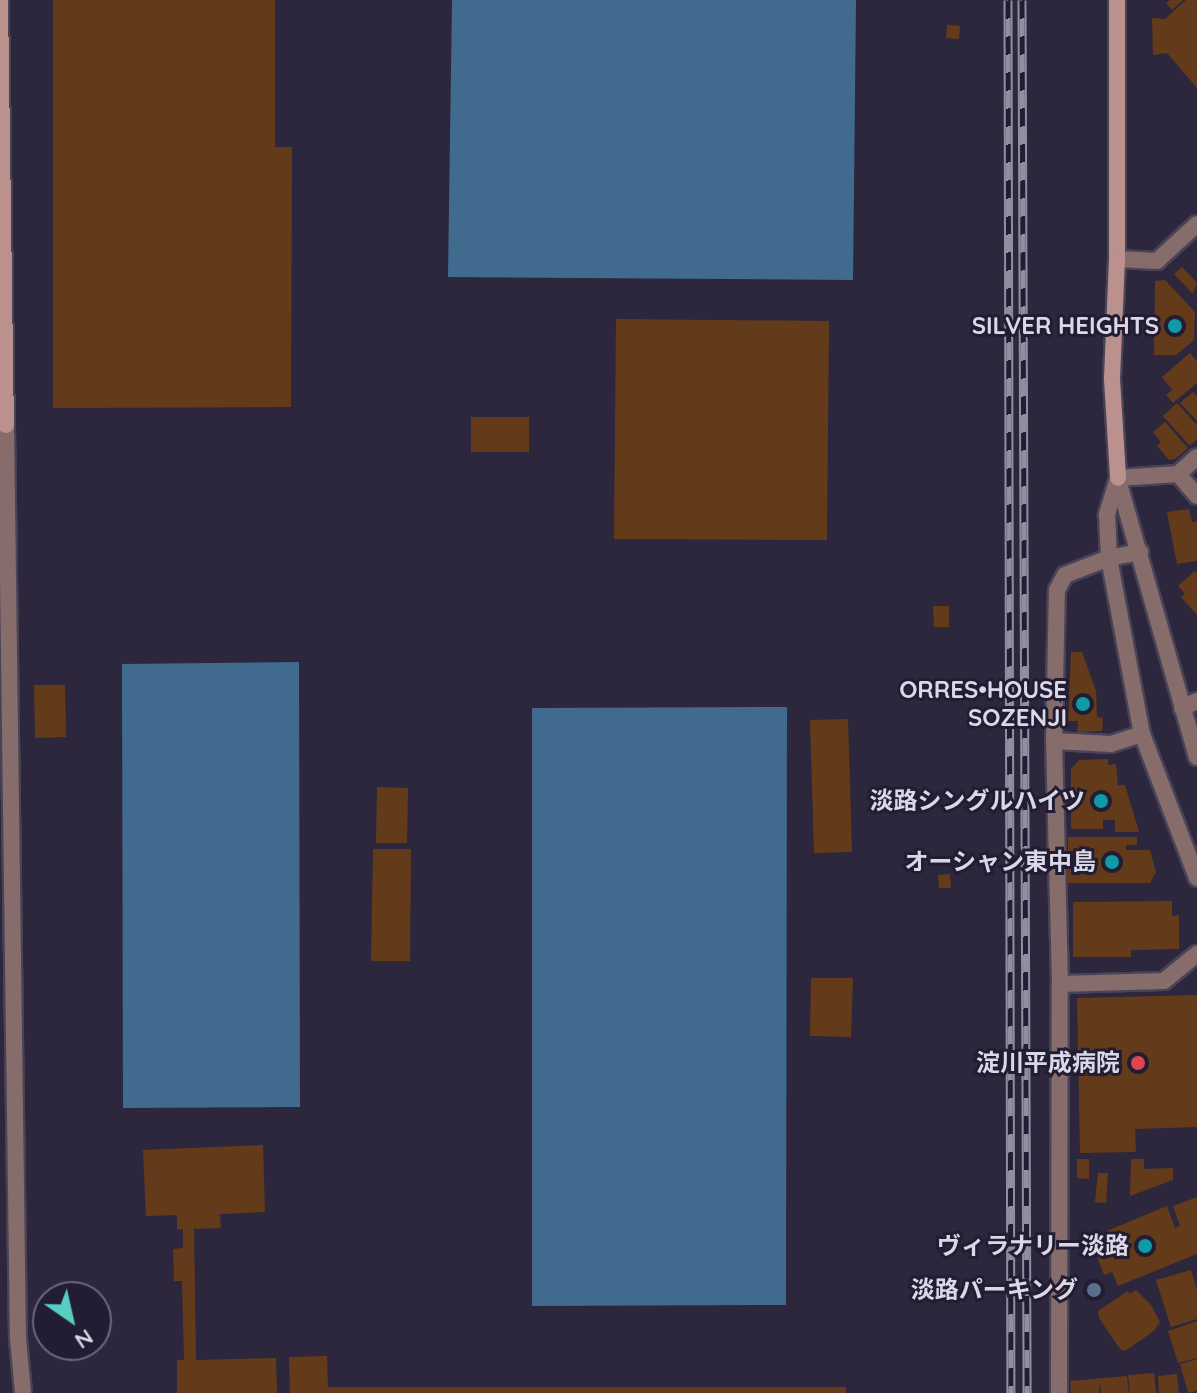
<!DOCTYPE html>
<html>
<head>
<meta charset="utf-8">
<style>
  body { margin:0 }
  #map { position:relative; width:1197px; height:1393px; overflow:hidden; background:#2c273c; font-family:Quicksand,"Noto Sans JP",sans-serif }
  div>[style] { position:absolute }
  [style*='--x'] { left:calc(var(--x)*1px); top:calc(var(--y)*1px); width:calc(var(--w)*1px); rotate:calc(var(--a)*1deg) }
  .water>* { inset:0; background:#406b8f }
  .building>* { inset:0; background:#643b1a }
  .roads { filter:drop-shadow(2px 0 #484357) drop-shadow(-2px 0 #484357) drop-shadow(0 2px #484357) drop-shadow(0 -2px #484357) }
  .street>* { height:16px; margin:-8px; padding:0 8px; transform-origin:8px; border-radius:8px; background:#866c6a }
  .secondary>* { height:16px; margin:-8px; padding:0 8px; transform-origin:8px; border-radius:8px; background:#bb918e }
  .rail>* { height:9px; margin-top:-4.5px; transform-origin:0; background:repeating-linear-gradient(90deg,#221d32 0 18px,#918e9f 0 36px); box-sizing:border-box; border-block:2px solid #918e9f }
  .dots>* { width:22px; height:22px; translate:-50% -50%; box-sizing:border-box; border:4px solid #221d32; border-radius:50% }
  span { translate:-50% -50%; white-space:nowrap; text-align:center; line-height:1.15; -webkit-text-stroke:6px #221d32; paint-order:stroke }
  .poi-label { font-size:24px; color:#dad8e6; font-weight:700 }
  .right { translate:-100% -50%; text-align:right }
  .north { position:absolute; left:32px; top:1281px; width:80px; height:80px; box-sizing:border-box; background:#221d32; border:2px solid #6c687a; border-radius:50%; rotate:146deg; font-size:22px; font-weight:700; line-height:32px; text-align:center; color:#dad8e6 }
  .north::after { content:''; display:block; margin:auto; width:28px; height:36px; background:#57cec2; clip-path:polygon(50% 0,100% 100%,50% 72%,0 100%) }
</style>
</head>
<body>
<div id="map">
  <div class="water">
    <div style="clip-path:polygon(452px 0,856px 0,853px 280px,448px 277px)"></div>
    <div style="clip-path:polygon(299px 662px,300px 1107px,123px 1108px,122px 664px)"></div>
    <div style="clip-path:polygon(787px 707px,786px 1305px,532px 1306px,532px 708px)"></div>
  </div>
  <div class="building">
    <div style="clip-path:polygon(53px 0,275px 0,275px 147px,292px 147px,291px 407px,53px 408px)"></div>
    <div style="clip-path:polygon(1170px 0,1183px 0,1172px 10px,1166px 3px)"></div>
    <div style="clip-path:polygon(1186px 0,1197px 0,1197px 88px,1167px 53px,1153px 55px,1152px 18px,1165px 19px)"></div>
    <div style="clip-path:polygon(947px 25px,960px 26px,959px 39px,946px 38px)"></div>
    <div style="clip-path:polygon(1182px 267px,1197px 283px,1193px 294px,1174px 274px)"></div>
    <div style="clip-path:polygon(1165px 280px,1195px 312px,1194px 340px,1176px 355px,1154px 355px,1155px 281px)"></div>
    <div style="clip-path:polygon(616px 319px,829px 321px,827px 540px,614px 539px)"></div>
    <div style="clip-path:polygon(1190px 353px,1197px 361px,1197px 383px,1173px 403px,1166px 395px,1172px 390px,1162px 377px)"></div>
    <div style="clip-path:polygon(1193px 392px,1197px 396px,1197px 421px,1180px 403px)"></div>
    <div style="clip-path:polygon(1177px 403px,1197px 425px,1197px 439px,1190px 446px,1163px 416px)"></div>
    <div style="clip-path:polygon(471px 417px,529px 417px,529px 452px,471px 452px)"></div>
    <div style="clip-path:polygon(1165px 422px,1188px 448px,1175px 459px,1169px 460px,1157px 446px,1161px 442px,1153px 432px)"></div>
    <div style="clip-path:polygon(1189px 509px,1192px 522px,1197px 521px,1197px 561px,1177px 564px,1167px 512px)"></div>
    <div style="clip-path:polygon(1195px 571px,1197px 573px,1197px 615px,1181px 597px,1185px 594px,1178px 586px)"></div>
    <div style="clip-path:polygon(933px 606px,949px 606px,949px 627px,934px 627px)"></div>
    <div style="clip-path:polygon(1071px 652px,1082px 652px,1096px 691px,1097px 717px,1103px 718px,1102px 731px,1077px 732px,1078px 721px,1068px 721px)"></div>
    <div style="clip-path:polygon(34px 685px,65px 685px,66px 737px,35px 738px)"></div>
    <div style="clip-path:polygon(848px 719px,852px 852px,814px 853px,810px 720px)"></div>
    <div style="clip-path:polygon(1108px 759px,1108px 765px,1116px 764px,1118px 785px,1125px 785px,1139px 832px,1115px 832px,1115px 820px,1103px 820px,1103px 829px,1071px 829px,1071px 769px,1079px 760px)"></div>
    <div style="clip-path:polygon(377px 787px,408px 788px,407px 843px,376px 843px)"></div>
    <div style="clip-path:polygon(1068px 837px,1137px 837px,1137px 845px,1126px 845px,1126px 850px,1150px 850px,1156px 872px,1150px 883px,1068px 883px)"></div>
    <div style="clip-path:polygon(373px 849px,411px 849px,410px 961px,371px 961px)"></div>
    <div style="clip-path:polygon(950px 874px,951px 888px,939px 888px,938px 875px)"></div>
    <div style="clip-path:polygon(1172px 901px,1172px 916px,1179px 915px,1179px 949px,1131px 950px,1131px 957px,1073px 957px,1073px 902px)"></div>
    <div style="clip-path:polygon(811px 978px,853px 978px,851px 1037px,810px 1036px)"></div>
    <div style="clip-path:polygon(1197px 995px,1197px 1127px,1135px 1129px,1136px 1152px,1080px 1153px,1077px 998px)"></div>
    <div style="clip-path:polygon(263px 1145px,265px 1212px,220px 1214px,221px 1228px,194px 1229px,196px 1360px,276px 1358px,277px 1393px,177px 1393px,177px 1360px,184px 1360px,182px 1281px,174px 1281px,173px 1249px,183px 1248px,183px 1229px,177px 1230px,177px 1215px,146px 1216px,143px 1150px)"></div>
    <div style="clip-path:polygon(1077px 1159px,1089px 1159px,1089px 1179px,1077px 1178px)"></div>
    <div style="clip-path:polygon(1131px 1159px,1144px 1159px,1144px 1169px,1173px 1168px,1173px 1180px,1130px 1196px)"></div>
    <div style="clip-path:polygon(1098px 1173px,1108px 1173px,1106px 1203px,1095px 1202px)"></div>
    <div style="clip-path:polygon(1197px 1197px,1197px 1254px,1118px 1286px,1112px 1272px,1104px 1275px,1090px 1238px,1167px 1206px,1175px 1228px,1180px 1226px,1173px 1206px)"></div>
    <div style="clip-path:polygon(1191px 1270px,1197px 1289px,1197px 1319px,1171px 1327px,1156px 1280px)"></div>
    <div style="clip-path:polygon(1136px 1290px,1151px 1305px,1160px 1322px,1154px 1331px,1125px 1351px,1120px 1349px,1099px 1318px,1098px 1311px,1128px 1291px,1130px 1294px)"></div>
    <div style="clip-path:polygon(1197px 1321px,1197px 1358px,1178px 1363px,1168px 1331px)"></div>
    <div style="clip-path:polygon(327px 1356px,328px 1387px,846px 1387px,846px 1393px,290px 1393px,289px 1357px)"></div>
    <div style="clip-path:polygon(1197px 1359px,1197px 1391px,1188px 1393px,1180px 1364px)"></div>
    <div style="clip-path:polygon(1154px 1373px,1156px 1393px,1130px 1393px,1128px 1375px)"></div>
    <div style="clip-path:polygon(1177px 1374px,1179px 1393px,1159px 1393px,1158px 1376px)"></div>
    <div style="clip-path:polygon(1127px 1376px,1129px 1393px,1101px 1393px,1100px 1382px,1099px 1393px,1071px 1393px,1070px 1381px)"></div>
  </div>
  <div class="roads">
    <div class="street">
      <div style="--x:1117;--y:259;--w:40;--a:2.9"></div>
      <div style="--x:1157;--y:261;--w:54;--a:-42.8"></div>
      <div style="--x:6;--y:425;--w:913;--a:89.25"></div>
      <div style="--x:18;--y:1338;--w:55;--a:84.8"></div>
      <div style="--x:1178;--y:474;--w:29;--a:49"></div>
      <div style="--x:1118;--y:478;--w:39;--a:107"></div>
      <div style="--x:1107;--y:515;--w:43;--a:87.3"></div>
      <div style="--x:1109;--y:558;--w:179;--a:79.4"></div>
      <div style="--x:1142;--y:734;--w:154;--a:69.1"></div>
      <div style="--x:1118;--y:478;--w:60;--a:-3.8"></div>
      <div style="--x:1178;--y:474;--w:25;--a:-42"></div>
      <div style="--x:1118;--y:480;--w:288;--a:74.1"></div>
      <div style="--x:1182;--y:708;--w:17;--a:-25"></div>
      <div style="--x:1054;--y:741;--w:57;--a:3"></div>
      <div style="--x:1111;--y:744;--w:33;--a:-18"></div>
      <div style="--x:1060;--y:984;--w:104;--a:-1.7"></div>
      <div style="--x:1164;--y:981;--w:43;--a:-39.3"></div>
      <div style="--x:1059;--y:1393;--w:409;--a:-89.9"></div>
      <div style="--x:1060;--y:984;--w:243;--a:-91.4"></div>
      <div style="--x:1054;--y:741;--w:151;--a:-88.9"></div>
      <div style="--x:1057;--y:590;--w:17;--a:-62"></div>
      <div style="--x:1065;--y:575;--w:47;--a:-21.1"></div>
      <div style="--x:1109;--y:558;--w:32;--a:-11"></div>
    </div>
    <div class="secondary">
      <div style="--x:0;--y:0;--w:425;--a:89.2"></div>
      <div style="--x:1117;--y:0;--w:259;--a:90"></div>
      <div style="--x:1117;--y:259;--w:120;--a:92.4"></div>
      <div style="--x:1112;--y:379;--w:99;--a:86.5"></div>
    </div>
  </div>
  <div class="rail">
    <div style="--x:1008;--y:0;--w:1393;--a:89.88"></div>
    <div style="--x:1022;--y:0;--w:1393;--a:89.79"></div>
  </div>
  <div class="dots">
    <div style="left:1175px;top:326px;background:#0f9aa8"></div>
    <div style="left:1083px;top:704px;background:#0f9aa8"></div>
    <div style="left:1101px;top:801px;background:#0f9aa8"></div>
    <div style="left:1112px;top:862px;background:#0f9aa8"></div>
    <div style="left:1138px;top:1063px;background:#e0444e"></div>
    <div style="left:1145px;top:1246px;background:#0f9aa8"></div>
    <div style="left:1094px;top:1290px;background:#5c6f8a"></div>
  </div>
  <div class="poi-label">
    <span class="right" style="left:1159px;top:326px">SILVER HEIGHTS</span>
    <span class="right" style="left:1067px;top:704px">ORRES•HOUSE<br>SOZENJI</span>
    <span class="right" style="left:1085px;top:801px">淡路シングルハイツ</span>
    <span class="right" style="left:1096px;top:862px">オーシャン東中島</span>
    <span class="right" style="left:1120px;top:1063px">淀川平成病院</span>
    <span class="right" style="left:1129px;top:1246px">ヴィラナリー淡路</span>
    <span class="right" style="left:1078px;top:1290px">淡路パーキング</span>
  </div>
  <div class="north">N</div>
</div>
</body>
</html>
